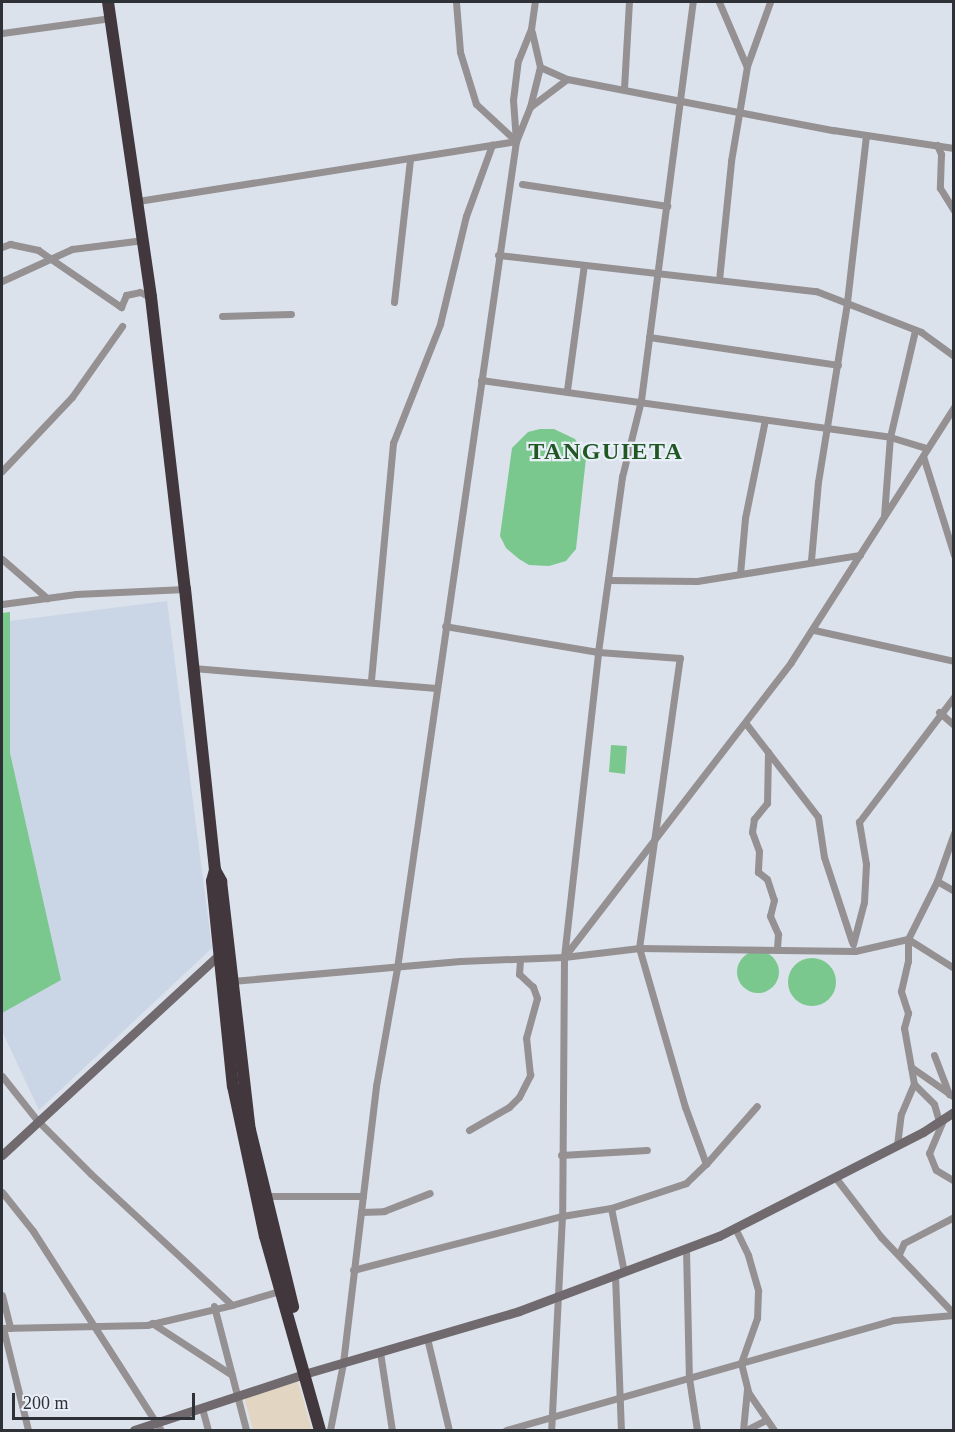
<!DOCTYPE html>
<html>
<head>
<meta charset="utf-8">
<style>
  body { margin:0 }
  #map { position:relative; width:955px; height:1432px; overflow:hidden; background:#dbe2ec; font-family:Georgia,serif }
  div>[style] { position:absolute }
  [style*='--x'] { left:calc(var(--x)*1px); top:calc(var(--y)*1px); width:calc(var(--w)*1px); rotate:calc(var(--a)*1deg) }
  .commercial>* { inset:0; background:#e2d6c2 }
  .built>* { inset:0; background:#cad5e5 }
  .green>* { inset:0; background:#7ac88d }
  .round { border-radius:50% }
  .street>* { height:7px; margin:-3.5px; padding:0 3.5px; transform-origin:3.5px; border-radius:3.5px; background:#959092 }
  .secondary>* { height:9px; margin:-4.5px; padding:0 4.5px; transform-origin:4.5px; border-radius:4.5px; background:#70696d }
  .highway>* { height:12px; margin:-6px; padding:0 6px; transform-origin:6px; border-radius:6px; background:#41373c }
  span { translate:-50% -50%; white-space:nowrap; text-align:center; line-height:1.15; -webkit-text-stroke:4.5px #e8eff9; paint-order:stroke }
  .district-label { font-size:24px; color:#215723; font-weight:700; letter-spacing:1.5px }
  .frame { position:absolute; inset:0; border:3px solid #2e3135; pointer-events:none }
  .scale { position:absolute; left:12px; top:1393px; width:183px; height:27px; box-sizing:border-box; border:3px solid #2e3135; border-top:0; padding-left:8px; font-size:18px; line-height:21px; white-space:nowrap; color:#2e3135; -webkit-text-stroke:4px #e8eff9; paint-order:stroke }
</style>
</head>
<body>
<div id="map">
  <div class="commercial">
    <div style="clip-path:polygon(298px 1381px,312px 1430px,253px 1430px,244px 1398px)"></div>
  </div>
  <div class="built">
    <div style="clip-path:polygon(167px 601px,212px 948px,39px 1110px,2px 1031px,2px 622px)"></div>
  </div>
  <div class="green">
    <div style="clip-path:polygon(540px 429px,554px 429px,575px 439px,586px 458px,576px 549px,566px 561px,549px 566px,529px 565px,519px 559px,506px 548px,500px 536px,512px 448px,528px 432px)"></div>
    <div style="clip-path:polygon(10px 612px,10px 753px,61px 980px,2px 1013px,2px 613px)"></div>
    <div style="clip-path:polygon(611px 745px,627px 746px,625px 774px,609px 772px)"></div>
    <div class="round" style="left:737px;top:951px;width:42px;height:42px"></div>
    <div class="round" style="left:788px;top:958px;width:48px;height:48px"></div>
  </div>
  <div class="street">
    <div style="--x:456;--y:2;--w:50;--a:85.4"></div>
    <div style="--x:460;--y:52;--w:54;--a:72.9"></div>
    <div style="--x:476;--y:104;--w:54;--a:42.8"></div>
    <div style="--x:719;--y:2;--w:69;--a:66.8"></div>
    <div style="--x:2;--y:33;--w:110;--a:-7.8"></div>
    <div style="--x:540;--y:67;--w:30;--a:24"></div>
    <div style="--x:624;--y:88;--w:86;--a:-86.7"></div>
    <div style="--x:530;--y:107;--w:46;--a:-37.1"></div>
    <div style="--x:567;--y:79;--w:271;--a:10.9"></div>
    <div style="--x:833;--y:130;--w:122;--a:8.5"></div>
    <div style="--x:517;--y:139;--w:35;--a:-68"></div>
    <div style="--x:530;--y:107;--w:41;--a:-76"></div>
    <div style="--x:540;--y:67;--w:36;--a:-103"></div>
    <div style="--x:937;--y:145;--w:10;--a:66"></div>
    <div style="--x:941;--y:154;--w:34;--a:92"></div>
    <div style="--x:940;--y:188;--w:26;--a:58"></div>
    <div style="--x:522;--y:184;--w:147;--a:8.6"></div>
    <div style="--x:138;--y:201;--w:383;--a:-9"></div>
    <div style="--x:2;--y:247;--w:9;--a:-21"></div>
    <div style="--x:10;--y:244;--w:29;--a:12"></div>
    <div style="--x:38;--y:250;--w:101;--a:34.5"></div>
    <div style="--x:121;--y:307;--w:13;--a:-67"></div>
    <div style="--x:126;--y:295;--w:14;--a:-12"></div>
    <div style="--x:140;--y:292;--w:11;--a:27"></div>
    <div style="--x:498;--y:255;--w:320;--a:6.5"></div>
    <div style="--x:816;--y:291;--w:113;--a:21.3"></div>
    <div style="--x:921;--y:332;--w:41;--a:36"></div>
    <div style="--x:719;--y:280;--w:120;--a:-84.2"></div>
    <div style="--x:731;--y:161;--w:96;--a:-80.4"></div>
    <div style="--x:747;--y:66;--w:68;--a:-70.2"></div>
    <div style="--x:2;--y:281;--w:77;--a:-24.6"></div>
    <div style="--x:72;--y:249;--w:72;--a:-7.2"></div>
    <div style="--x:394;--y:302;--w:144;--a:-83.6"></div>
    <div style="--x:222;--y:316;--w:69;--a:-1.7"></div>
    <div style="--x:649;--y:337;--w:191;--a:8.4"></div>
    <div style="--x:481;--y:380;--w:413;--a:7.9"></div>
    <div style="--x:890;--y:437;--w:39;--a:17"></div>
    <div style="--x:567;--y:390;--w:126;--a:-82.3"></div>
    <div style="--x:923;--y:456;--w:104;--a:72.6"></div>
    <div style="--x:2;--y:471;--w:102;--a:-46.6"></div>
    <div style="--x:72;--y:397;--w:87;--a:-54.8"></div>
    <div style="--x:884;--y:516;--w:79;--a:-85.7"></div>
    <div style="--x:890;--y:437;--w:110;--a:-76.8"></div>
    <div style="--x:2;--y:559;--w:60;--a:40.9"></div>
    <div style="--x:811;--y:560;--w:78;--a:-84.9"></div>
    <div style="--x:818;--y:482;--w:182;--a:-80.8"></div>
    <div style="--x:847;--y:302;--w:168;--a:-83.5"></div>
    <div style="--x:740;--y:574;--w:56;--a:-84.9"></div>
    <div style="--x:745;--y:518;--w:100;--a:-78.5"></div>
    <div style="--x:609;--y:580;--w:88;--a:0.7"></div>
    <div style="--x:697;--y:581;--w:165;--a:-9.1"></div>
    <div style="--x:2;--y:604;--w:75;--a:-7.7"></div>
    <div style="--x:76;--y:594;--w:109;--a:-2.6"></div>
    <div style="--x:814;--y:630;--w:143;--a:12.5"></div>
    <div style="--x:193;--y:668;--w:244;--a:4.7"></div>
    <div style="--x:371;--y:680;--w:238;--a:-84.7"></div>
    <div style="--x:393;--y:443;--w:128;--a:-68.4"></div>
    <div style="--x:440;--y:324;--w:111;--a:-76.5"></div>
    <div style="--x:466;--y:216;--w:76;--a:-69.9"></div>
    <div style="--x:939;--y:712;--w:20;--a:41"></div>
    <div style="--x:747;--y:725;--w:116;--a:52.3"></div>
    <div style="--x:818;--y:817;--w:40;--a:81.5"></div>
    <div style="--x:824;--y:857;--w:89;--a:71.8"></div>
    <div style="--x:768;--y:752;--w:51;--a:91.1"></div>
    <div style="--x:767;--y:803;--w:21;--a:129"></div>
    <div style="--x:754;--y:819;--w:13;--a:99"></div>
    <div style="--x:752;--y:832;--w:20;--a:70"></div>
    <div style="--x:759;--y:851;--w:21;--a:93"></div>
    <div style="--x:758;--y:872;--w:11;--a:38"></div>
    <div style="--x:767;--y:879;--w:22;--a:72"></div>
    <div style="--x:774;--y:900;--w:16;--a:104"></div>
    <div style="--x:770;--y:916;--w:20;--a:66"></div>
    <div style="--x:778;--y:934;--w:15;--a:94"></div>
    <div style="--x:937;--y:881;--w:20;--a:30"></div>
    <div style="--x:908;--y:939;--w:54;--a:32.2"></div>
    <div style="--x:853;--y:944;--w:43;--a:-75.3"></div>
    <div style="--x:864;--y:902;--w:38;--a:-87"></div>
    <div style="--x:866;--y:864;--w:43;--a:-99.5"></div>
    <div style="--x:859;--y:822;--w:157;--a:-52.8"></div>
    <div style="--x:564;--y:957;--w:307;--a:-83.6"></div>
    <div style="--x:598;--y:652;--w:177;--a:-82.2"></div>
    <div style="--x:622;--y:477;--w:79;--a:-76.1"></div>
    <div style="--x:641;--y:400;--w:401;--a:-82.6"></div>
    <div style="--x:564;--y:957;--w:372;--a:-52.4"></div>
    <div style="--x:791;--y:662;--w:303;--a:-57.4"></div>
    <div style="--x:564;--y:957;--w:76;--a:-6.8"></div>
    <div style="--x:639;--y:948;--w:216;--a:0.8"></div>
    <div style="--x:855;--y:951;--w:54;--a:-12.8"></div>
    <div style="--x:908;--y:939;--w:65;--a:-63.4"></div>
    <div style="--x:937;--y:881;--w:51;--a:-70.5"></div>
    <div style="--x:232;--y:981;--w:229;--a:-5"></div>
    <div style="--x:460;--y:961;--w:104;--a:-2.2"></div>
    <div style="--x:564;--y:957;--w:259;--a:90.4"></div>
    <div style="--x:562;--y:1216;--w:214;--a:92.9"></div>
    <div style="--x:934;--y:1055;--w:42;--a:69"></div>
    <div style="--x:911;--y:1067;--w:52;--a:34.9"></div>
    <div style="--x:2;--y:1076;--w:56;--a:51.5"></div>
    <div style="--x:37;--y:1120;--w:76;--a:45"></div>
    <div style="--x:91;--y:1174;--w:192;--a:42.9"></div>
    <div style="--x:232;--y:1305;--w:50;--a:-16.3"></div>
    <div style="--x:914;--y:1084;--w:28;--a:45"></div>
    <div style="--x:934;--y:1104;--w:18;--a:74"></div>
    <div style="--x:944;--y:1118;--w:38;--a:113"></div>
    <div style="--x:929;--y:1153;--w:18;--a:68"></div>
    <div style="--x:936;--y:1170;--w:21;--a:31"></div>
    <div style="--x:469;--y:1130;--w:46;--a:-29.9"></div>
    <div style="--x:509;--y:1107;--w:14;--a:-45"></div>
    <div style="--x:519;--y:1097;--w:25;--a:-63"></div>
    <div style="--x:530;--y:1075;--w:37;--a:-96"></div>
    <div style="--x:526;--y:1038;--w:41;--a:-74.6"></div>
    <div style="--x:537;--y:998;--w:12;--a:-110"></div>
    <div style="--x:533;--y:987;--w:19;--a:-137"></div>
    <div style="--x:519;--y:974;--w:15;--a:-86"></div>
    <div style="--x:897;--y:1145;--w:31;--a:-83"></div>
    <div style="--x:901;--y:1114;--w:33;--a:-67"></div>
    <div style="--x:914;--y:1084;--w:57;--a:-100.1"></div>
    <div style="--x:904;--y:1028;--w:16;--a:-75"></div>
    <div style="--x:908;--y:1013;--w:23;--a:-108"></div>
    <div style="--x:901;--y:991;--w:31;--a:-77"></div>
    <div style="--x:908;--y:961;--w:22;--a:-90"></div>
    <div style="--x:561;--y:1155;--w:86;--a:-3.3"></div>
    <div style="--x:706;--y:1164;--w:77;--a:-48.7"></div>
    <div style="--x:835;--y:1177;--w:76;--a:52.5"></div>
    <div style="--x:881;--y:1237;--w:106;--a:46.5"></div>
    <div style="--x:2;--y:1192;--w:50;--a:51.5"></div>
    <div style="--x:33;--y:1231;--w:237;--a:57.3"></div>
    <div style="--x:265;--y:1196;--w:98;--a:0"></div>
    <div style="--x:611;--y:1208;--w:65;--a:78.5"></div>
    <div style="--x:361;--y:1212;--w:23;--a:-2"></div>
    <div style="--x:384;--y:1211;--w:49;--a:-21.4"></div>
    <div style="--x:735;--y:1228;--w:30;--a:64"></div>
    <div style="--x:748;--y:1255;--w:37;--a:74"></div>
    <div style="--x:758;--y:1291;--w:27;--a:92"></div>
    <div style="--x:757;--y:1318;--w:48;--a:109.6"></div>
    <div style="--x:741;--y:1363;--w:159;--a:-15.7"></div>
    <div style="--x:894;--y:1320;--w:60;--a:-4.8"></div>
    <div style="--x:686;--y:1249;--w:129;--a:88.7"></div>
    <div style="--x:689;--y:1378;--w:53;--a:81.3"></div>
    <div style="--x:899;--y:1254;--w:12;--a:-66"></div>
    <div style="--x:904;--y:1243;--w:56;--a:-27.5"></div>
    <div style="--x:353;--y:1270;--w:216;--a:-14.5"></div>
    <div style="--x:562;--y:1216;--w:50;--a:-9.3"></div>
    <div style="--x:611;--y:1208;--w:79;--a:-18.4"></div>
    <div style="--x:686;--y:1183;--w:28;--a:-44"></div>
    <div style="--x:706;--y:1164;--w:61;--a:-110.2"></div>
    <div style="--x:685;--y:1107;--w:166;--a:-106.1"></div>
    <div style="--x:639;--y:948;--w:293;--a:-82"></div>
    <div style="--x:680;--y:658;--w:82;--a:-175.8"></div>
    <div style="--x:598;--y:652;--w:155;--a:-170.4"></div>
    <div style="--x:615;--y:1275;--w:155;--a:87.8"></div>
    <div style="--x:2;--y:1295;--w:34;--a:76"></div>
    <div style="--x:214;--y:1306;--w:128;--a:75.5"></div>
    <div style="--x:152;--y:1323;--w:95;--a:33"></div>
    <div style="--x:2;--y:1328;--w:145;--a:-1.2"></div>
    <div style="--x:147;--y:1325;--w:87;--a:-13.2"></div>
    <div style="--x:3;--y:1328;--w:105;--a:76.2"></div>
    <div style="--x:427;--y:1338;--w:95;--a:76.6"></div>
    <div style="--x:380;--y:1352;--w:79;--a:81.3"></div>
    <div style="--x:202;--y:1408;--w:23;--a:75"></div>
    <div style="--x:330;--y:1430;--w:68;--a:-79"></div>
    <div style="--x:343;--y:1363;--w:279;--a:-83.2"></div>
    <div style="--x:376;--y:1086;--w:120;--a:-79.9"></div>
    <div style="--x:397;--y:968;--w:836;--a:-81.81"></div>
    <div style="--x:516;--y:141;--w:41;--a:-94.2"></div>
    <div style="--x:513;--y:100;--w:39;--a:-83"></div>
    <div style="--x:518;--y:61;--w:35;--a:-68"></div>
    <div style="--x:531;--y:29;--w:27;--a:-82"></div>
    <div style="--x:506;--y:1430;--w:244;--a:-15.9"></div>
    <div style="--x:741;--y:1363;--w:30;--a:76"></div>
    <div style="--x:748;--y:1392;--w:46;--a:55.6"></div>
    <div style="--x:743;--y:1430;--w:41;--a:-84.4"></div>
    <div style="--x:746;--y:1430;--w:22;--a:-27"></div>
  </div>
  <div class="secondary">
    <div style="--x:2;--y:1155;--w:299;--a:-42.7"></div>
    <div style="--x:134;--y:1430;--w:179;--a:-18.2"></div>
    <div style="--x:304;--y:1374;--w:224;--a:-16.3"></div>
    <div style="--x:519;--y:1311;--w:214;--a:-20.6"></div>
    <div style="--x:719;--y:1236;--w:229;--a:-27"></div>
    <div style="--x:923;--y:1132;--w:37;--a:-33"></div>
  </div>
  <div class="highway">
    <div style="--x:108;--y:2;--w:298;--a:81.7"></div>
    <div style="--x:151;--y:297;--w:294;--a:83.4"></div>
    <div style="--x:185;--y:589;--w:283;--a:83.9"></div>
    <div style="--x:215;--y:870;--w:11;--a:105"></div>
    <div style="--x:212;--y:881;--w:206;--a:84.2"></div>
    <div style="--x:233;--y:1086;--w:153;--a:78"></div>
    <div style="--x:265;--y:1236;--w:202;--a:74.2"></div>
    <div style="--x:215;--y:870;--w:13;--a:61"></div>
    <div style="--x:221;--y:881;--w:251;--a:83.4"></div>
    <div style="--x:250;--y:1130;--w:182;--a:76.3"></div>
  </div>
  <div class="district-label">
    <span style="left:606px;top:452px">TANGUIETA</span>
  </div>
  <div class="frame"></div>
  <div class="scale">200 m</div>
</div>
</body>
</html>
